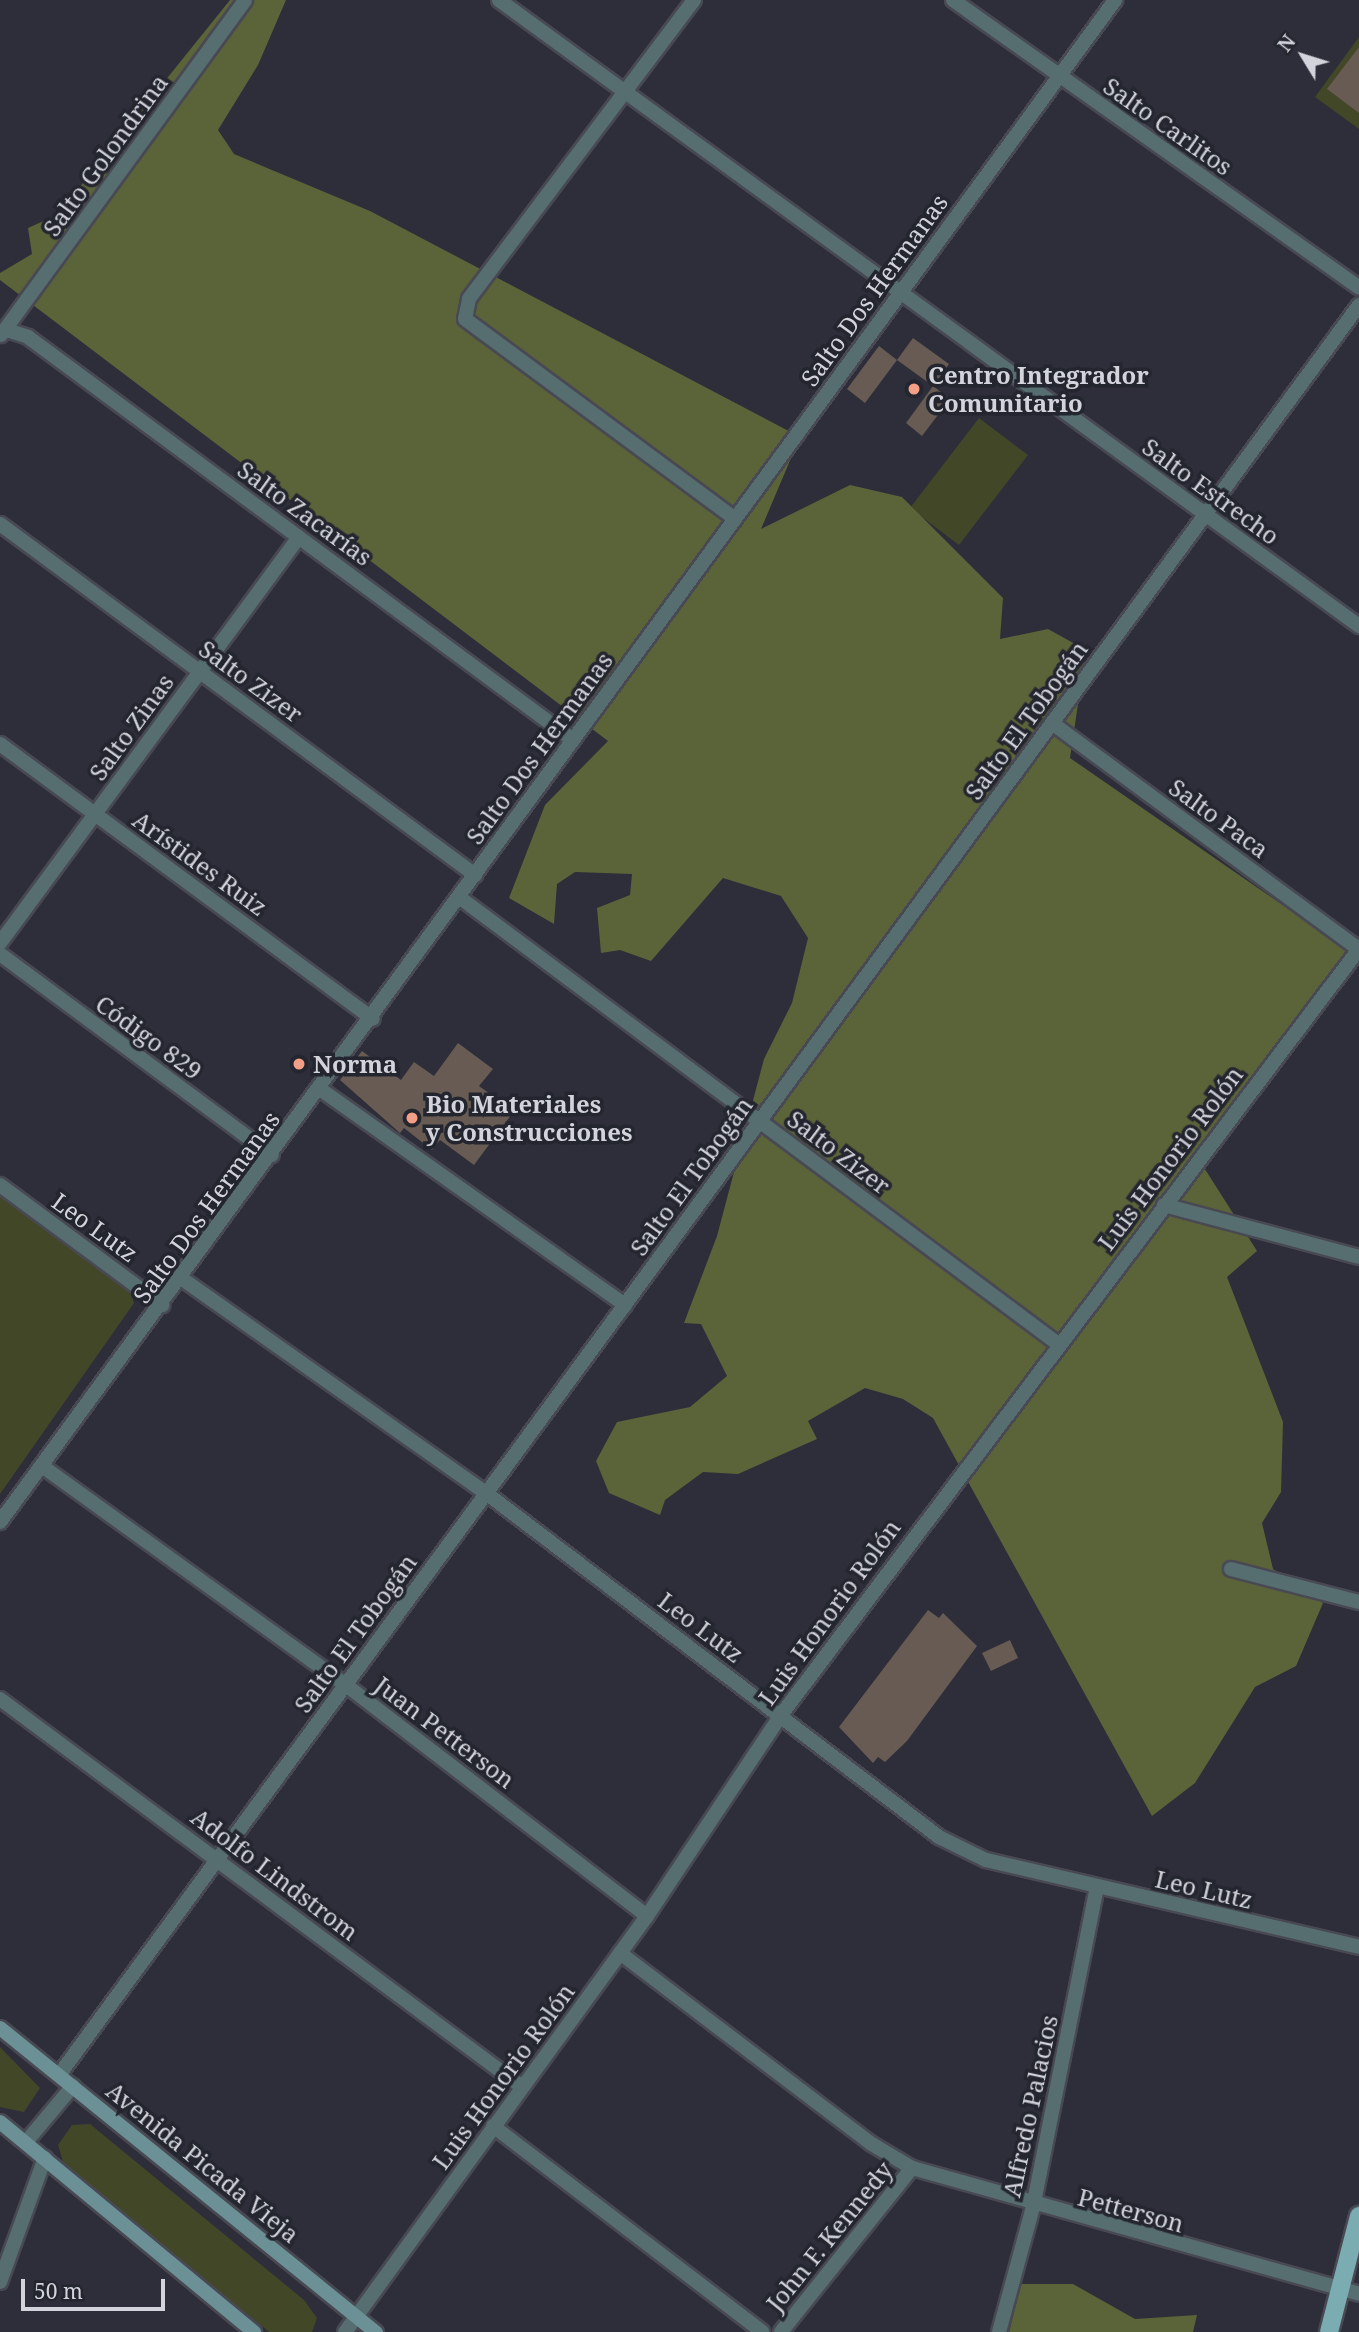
<!DOCTYPE html>
<html>
<head>
<meta charset="utf-8">
<style>
  body { margin:0 }
  #map { position:relative; width:1359px; height:2332px; overflow:hidden; background:#2d2e39; font-family:"Noto Serif",serif }
  div>[style] { position:absolute }
  [style*='--x'] { left:calc(var(--x)*1px); top:calc(var(--y)*1px); width:calc(var(--w)*1px); rotate:calc(var(--a)*1deg) }
  .green>* { inset:0; background:#424728 }
  .forest>* { inset:0; background:#5b6339 }
  .building>* { inset:0; background:#675b53 }
  .roads { filter:drop-shadow(2px 0 #484953) drop-shadow(-2px 0 #484953) drop-shadow(0 2px #484953) drop-shadow(0 -2px #484953) }
  .street>* { height:14px; margin:-7px; padding:0 7px; transform-origin:7px; border-radius:7px; background:#576e71 }
  .secondary>* { height:14px; margin:-7px; padding:0 7px; transform-origin:7px; border-radius:7px; background:#6b9196 }
  .primary>* { height:18px; margin:-9px; padding:0 9px; transform-origin:9px; border-radius:9px; background:#7bacb2 }
  .dots>* { width:19px; height:19px; translate:-50% -50%; box-sizing:border-box; border:4px solid #23252f; border-radius:50% }
  span { translate:-50% -50%; white-space:nowrap; text-align:center; line-height:1.15; -webkit-text-stroke:7px #23252f; paint-order:stroke }
  .street-label { font-size:24px; color:#d3d4db }
  .poi-label { font-size:24px; color:#d3d4db; font-weight:700 }
  .left { translate:0 -50%; text-align:left }
  .north { position:absolute; left:1268px; top:21px; width:70px; height:70px; -webkit-text-stroke:5px #23252f; paint-order:stroke; rotate:308deg; font-size:19px; font-weight:700; line-height:28px; text-align:center; color:#d3d4db }
  .north::after { content:''; display:block; margin:auto; width:24px; height:32px; background:#d3d4db; clip-path:polygon(50% 0,100% 100%,50% 72%,0 100%) }
  .scale { position:absolute; left:21px; top:2279px; width:144px; height:32px; box-sizing:border-box; border:4px solid #d3d4db; border-top:0; padding-left:9px; font-size:21px; line-height:24px; white-space:nowrap; color:#d3d4db; -webkit-text-stroke:5px #23252f; paint-order:stroke }
</style>
</head>
<body>
<div id="map">
  <div class="green">
    <div style="clip-path:polygon(1359px 37px,1359px 129px,1315px 97px)"></div>
    <div style="clip-path:polygon(979px 418px,1028px 455px,959px 545px,910px 508px)"></div>
    <div style="clip-path:polygon(0 1190px,127px 1282px,134px 1303px,0 1494px)"></div>
    <div style="clip-path:polygon(0 2047px,40px 2088px,24px 2112px,0 2107px)"></div>
    <div style="clip-path:polygon(90px 2124px,304px 2300px,317px 2318px,312px 2332px,269px 2332px,64px 2165px,58px 2145px,72px 2125px)"></div>
  </div>
  <div class="forest">
    <div style="clip-path:polygon(230px 0,286px 0,258px 65px,218px 130px,234px 154px,370px 211px,800px 437px,761px 529px,850px 485px,902px 497px,1003px 598px,1000px 639px,1048px 629px,1086px 650px,1070px 758px,1352px 953px,1203px 1166px,1257px 1251px,1227px 1277px,1283px 1422px,1281px 1492px,1262px 1523px,1273px 1569px,1323px 1603px,1296px 1666px,1255px 1687px,1195px 1783px,1152px 1816px,933px 1418px,903px 1399px,865px 1388px,808px 1421px,817px 1439px,738px 1474px,703px 1472px,665px 1500px,660px 1515px,609px 1493px,596px 1461px,617px 1422px,690px 1407px,727px 1376px,701px 1324px,684px 1323px,717px 1236px,764px 1059px,792px 1003px,808px 938px,781px 896px,723px 878px,651px 961px,620px 950px,601px 953px,597px 908px,630px 895px,632px 874px,575px 872px,557px 884px,554px 924px,509px 898px,545px 805px,608px 741px,0 280px,0 273px,32px 254px,28px 228px,57px 215px)"></div>
    <div style="clip-path:polygon(1021px 2284px,1073px 2284px,1135px 2319px,1197px 2315px,1193px 2332px,1009px 2332px)"></div>
  </div>
  <div class="building">
    <div style="clip-path:polygon(1359px 47px,1359px 113px,1327px 89px)"></div>
    <div style="clip-path:polygon(913px 338px,949px 364px,933px 386px,897px 360px)"></div>
    <div style="clip-path:polygon(879px 346px,897px 360px,865px 403px,847px 389px)"></div>
    <div style="clip-path:polygon(933px 386px,950px 399px,922px 436px,906px 423px)"></div>
    <div style="clip-path:polygon(458px 1043px,493px 1069px,479px 1086px,514px 1111px,474px 1165px,440px 1140px,432px 1150px,404px 1128px,400px 1133px,340px 1080px,362px 1051px,401px 1080px,414px 1062px,434px 1076px)"></div>
    <div style="clip-path:polygon(928px 1610px,939px 1618px,943px 1613px,977px 1646px,907px 1741px,885px 1762px,878px 1757px,873px 1763px,839px 1727px)"></div>
    <div style="clip-path:polygon(1010px 1640px,1018px 1658px,991px 1671px,982px 1653px)"></div>
  </div>
  <div class="roads">
    <div class="street">
      <div style="--x:499;--y:0;--w:1064;--a:36.05"></div>
      <div style="--x:694;--y:0;--w:374;--a:127"></div>
      <div style="--x:469;--y:299;--w:20;--a:101"></div>
      <div style="--x:465;--y:319;--w:336;--a:36.5"></div>
      <div style="--x:953;--y:0;--w:497;--a:35.3"></div>
      <div style="--x:7;--y:330;--w:22;--a:18"></div>
      <div style="--x:28;--y:337;--w:678;--a:36.48"></div>
      <div style="--x:1;--y:335;--w:414;--a:-53.9"></div>
      <div style="--x:0;--y:524;--w:591;--a:36.46"></div>
      <div style="--x:1052;--y:723;--w:381;--a:36.4"></div>
      <div style="--x:0;--y:744;--w:463;--a:36.4"></div>
      <div style="--x:459;--y:897;--w:746;--a:36.72"></div>
      <div style="--x:0;--y:943;--w:504;--a:-53.63"></div>
      <div style="--x:0;--y:954;--w:338;--a:36.5"></div>
      <div style="--x:320;--y:1089;--w:374;--a:35.3"></div>
      <div style="--x:0;--y:1185;--w:202;--a:36.5"></div>
      <div style="--x:1164;--y:1205;--w:202;--a:14.9"></div>
      <div style="--x:181;--y:1278;--w:373;--a:35.2"></div>
      <div style="--x:486;--y:1493;--w:569;--a:37.21"></div>
      <div style="--x:939;--y:1837;--w:52;--a:26.1"></div>
      <div style="--x:986;--y:1860;--w:383;--a:13.1"></div>
      <div style="--x:42;--y:1466;--w:375;--a:35.8"></div>
      <div style="--x:346;--y:1685;--w:379;--a:37.5"></div>
      <div style="--x:0;--y:1522;--w:1887;--a:-53.77"></div>
      <div style="--x:1231;--y:1569;--w:132;--a:14.5"></div>
      <div style="--x:0;--y:1699;--w:650;--a:36.62"></div>
      <div style="--x:620;--y:1953;--w:316;--a:37.2"></div>
      <div style="--x:872;--y:2144;--w:47;--a:31"></div>
      <div style="--x:912;--y:2168;--w:464;--a:15.7"></div>
      <div style="--x:59;--y:2075;--w:2196;--a:-53.7"></div>
      <div style="--x:493;--y:2126;--w:339;--a:37.4"></div>
      <div style="--x:26;--y:2142;--w:73;--a:-50"></div>
      <div style="--x:0;--y:2282;--w:132;--a:-70.1"></div>
      <div style="--x:345;--y:2332;--w:514;--a:-54.02"></div>
      <div style="--x:647;--y:1916;--w:242;--a:-56.3"></div>
      <div style="--x:781;--y:1715;--w:960;--a:-52.96"></div>
      <div style="--x:781;--y:2332;--w:210;--a:-51.4"></div>
      <div style="--x:999;--y:2332;--w:130;--a:-74.8"></div>
      <div style="--x:1033;--y:2207;--w:325;--a:-78.7"></div>
    </div>
    <div class="secondary">
      <div style="--x:0;--y:2028;--w:484;--a:39"></div>
      <div style="--x:0;--y:2122;--w:330;--a:39.6"></div>
    </div>
    <div class="primary">
      <div style="--x:1329;--y:2332;--w:120;--a:-75.5"></div>
    </div>
  </div>
  <div class="dots">
    <div style="left:914px;top:389px;background:#f39f85"></div>
    <div style="left:299px;top:1064px;background:#f39f85"></div>
    <div style="left:412px;top:1118px;background:#f39f85"></div>
  </div>
  <div class="street-label">
    <span style="left:1168px;top:126px;rotate:35deg">Salto Carlitos</span>
    <span style="left:105px;top:155px;rotate:-54deg">Salto Golondrina</span>
    <span style="left:874px;top:290px;rotate:-54deg">Salto Dos Hermanas</span>
    <span style="left:1211px;top:491px;rotate:36deg">Salto Estrecho</span>
    <span style="left:305px;top:513px;rotate:36deg">Salto Zacarías</span>
    <span style="left:251px;top:681px;rotate:36deg">Salto Zizer</span>
    <span style="left:1026px;top:720px;rotate:-54deg">Salto El Tobogán</span>
    <span style="left:131px;top:727px;rotate:-54deg">Salto Zinas</span>
    <span style="left:539px;top:748px;rotate:-54deg">Salto Dos Hermanas</span>
    <span style="left:1219px;top:818px;rotate:36deg">Salto Paca</span>
    <span style="left:200px;top:863px;rotate:36deg">Arístides Ruiz</span>
    <span style="left:149px;top:1037px;rotate:36deg">Código 829</span>
    <span style="left:839px;top:1152px;rotate:37deg">Salto Zizer</span>
    <span style="left:1170px;top:1158px;rotate:-53deg">Luis Honorio Rolón</span>
    <span style="left:691px;top:1176px;rotate:-54deg">Salto El Tobogán</span>
    <span style="left:206px;top:1207px;rotate:-54deg">Salto Dos Hermanas</span>
    <span style="left:95px;top:1227px;rotate:36deg">Leo Lutz</span>
    <span style="left:829px;top:1612px;rotate:-54deg">Luis Honorio Rolón</span>
    <span style="left:701px;top:1627px;rotate:37deg">Leo Lutz</span>
    <span style="left:355px;top:1633px;rotate:-54deg">Salto El Tobogán</span>
    <span style="left:445px;top:1732px;rotate:37deg">Juan Petterson</span>
    <span style="left:275px;top:1874px;rotate:37deg">Adolfo Lindstrom</span>
    <span style="left:1204px;top:1889px;rotate:13deg">Leo Lutz</span>
    <span style="left:503px;top:2076px;rotate:-54deg">Luis Honorio Rolón</span>
    <span style="left:1030px;top:2106px;rotate:-78deg">Alfredo Palacios</span>
    <span style="left:203px;top:2162px;rotate:39deg">Avenida Picada Vieja</span>
    <span style="left:1131px;top:2210px;rotate:15deg">Petterson</span>
    <span style="left:829px;top:2236px;rotate:-51deg">John F. Kennedy</span>
  </div>
  <div class="poi-label">
    <span class="left" style="left:928px;top:389px">Centro Integrador<br>Comunitario</span>
    <span class="left" style="left:313px;top:1064px">Norma</span>
    <span class="left" style="left:426px;top:1118px">Bio Materiales<br>y Construcciones</span>
  </div>
  <div class="north">N</div>
  <div class="scale">50 m</div>
</div>
</body>
</html>
